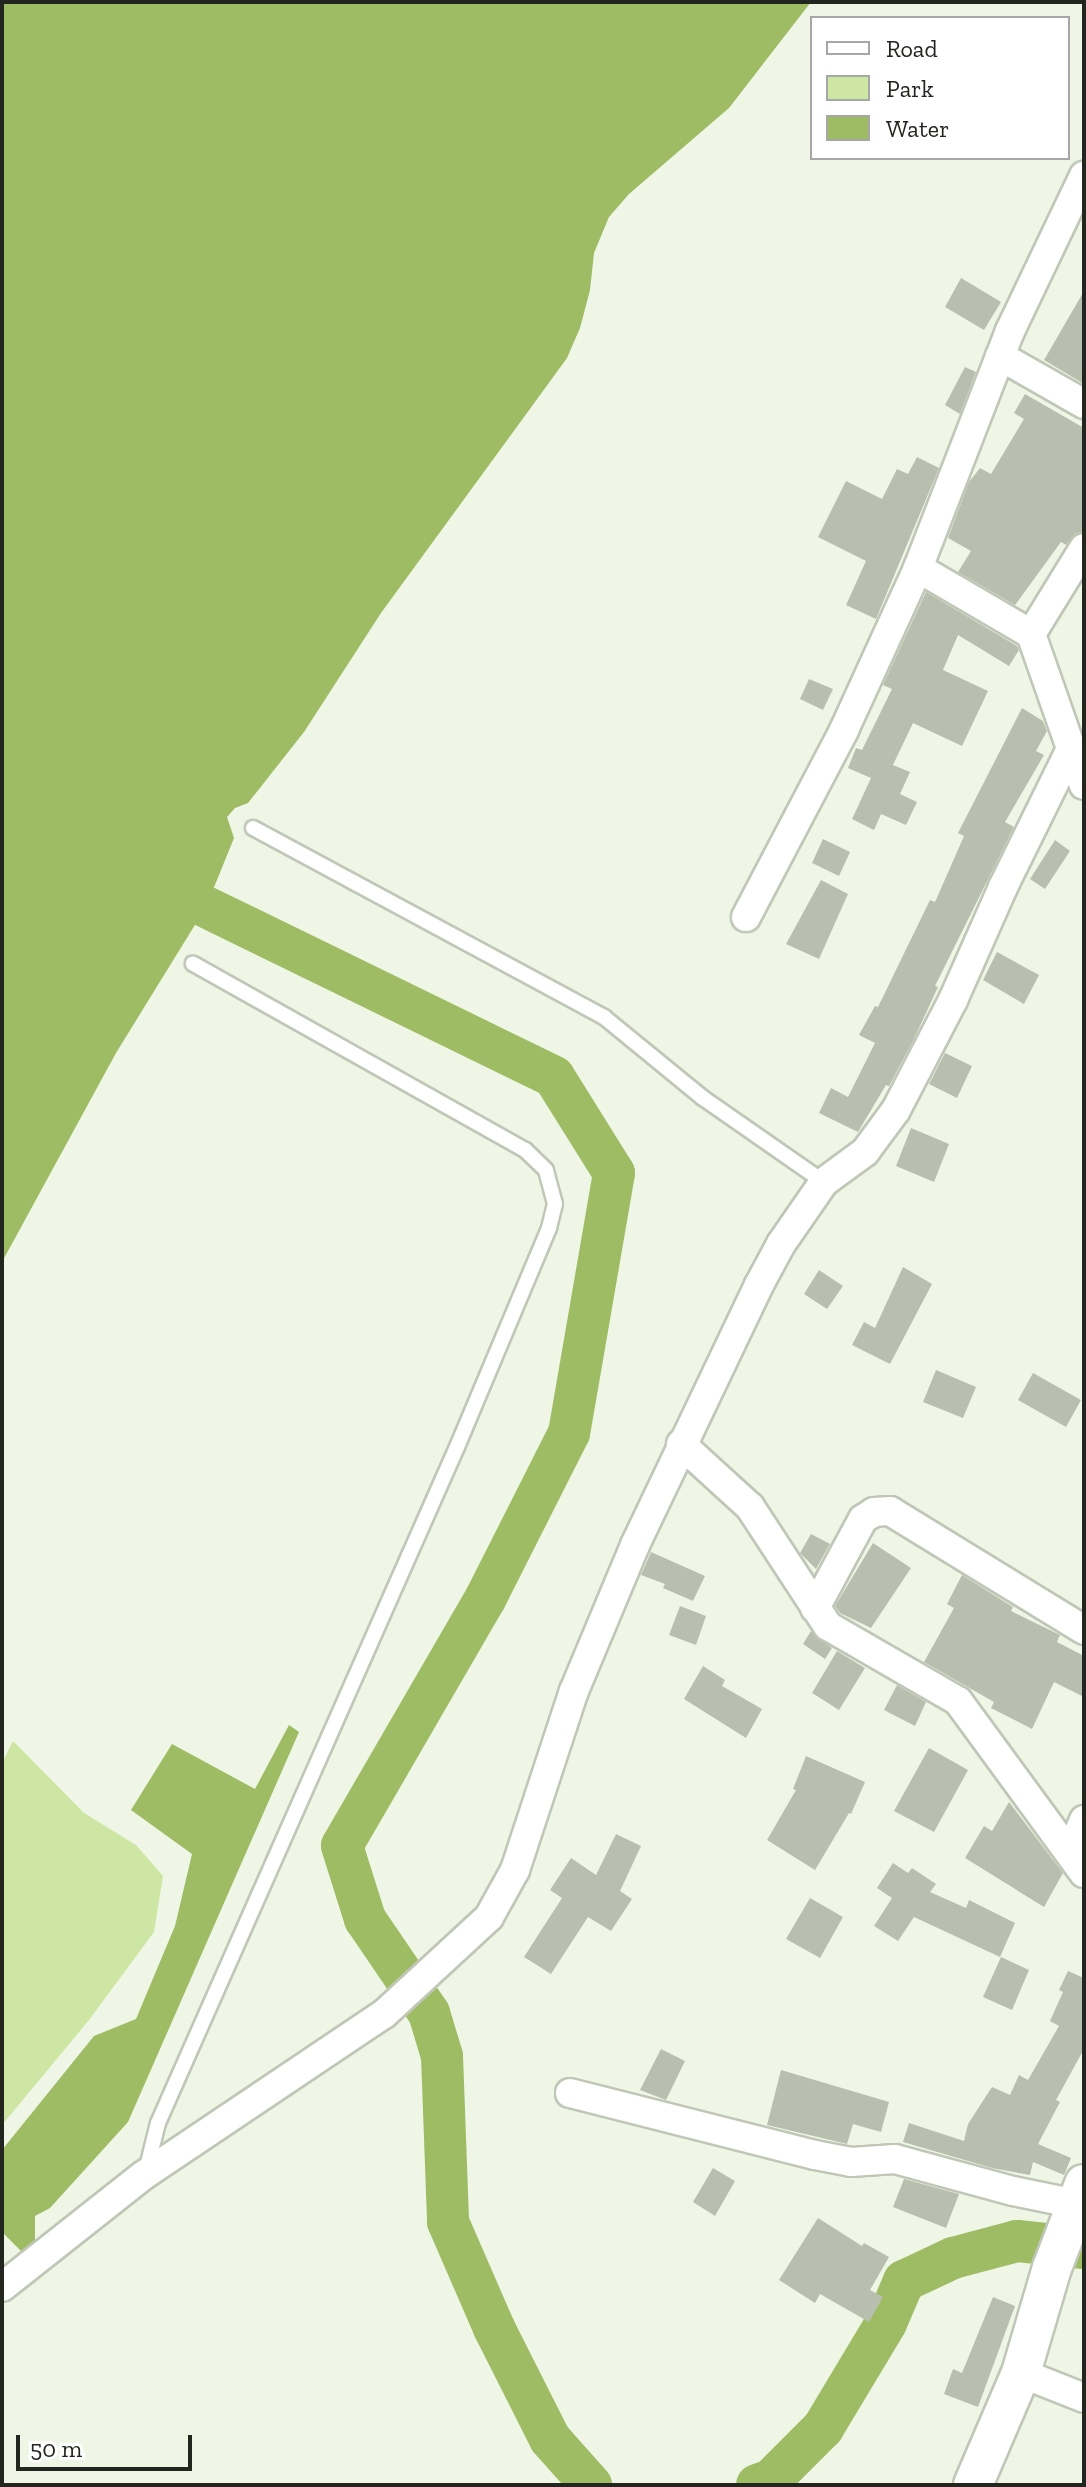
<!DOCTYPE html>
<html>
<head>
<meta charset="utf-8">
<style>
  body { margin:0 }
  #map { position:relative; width:1086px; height:2487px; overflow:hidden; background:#eff6e5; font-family:"Zilla Slab",serif }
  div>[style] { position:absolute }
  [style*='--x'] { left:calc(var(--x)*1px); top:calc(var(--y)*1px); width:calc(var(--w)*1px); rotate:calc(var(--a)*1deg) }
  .green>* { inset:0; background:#cde6a3 }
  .water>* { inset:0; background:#9dbc63 }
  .river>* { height:42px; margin:-21px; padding:0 21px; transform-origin:21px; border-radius:21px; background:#9dbc63 }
  .building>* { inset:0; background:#b9bfaf }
  .roads { filter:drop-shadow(2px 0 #c0c7b7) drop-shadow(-2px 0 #c0c7b7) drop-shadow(0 2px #c0c7b7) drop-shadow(0 -2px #c0c7b7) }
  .lane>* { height:14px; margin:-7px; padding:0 7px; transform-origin:7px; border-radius:7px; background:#fff }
  .street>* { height:28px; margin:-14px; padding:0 14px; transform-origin:14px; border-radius:14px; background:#fff }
  .secondary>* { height:38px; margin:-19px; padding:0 19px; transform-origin:19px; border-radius:19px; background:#fff }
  span { translate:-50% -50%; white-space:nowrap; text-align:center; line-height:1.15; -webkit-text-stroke:6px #fff; paint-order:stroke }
  .frame { position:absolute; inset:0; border:4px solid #23251f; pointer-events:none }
  .legend { position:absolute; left:810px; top:16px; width:260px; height:144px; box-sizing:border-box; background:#fff; border:2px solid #a7a8a5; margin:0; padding:10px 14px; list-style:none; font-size:24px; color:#23251f }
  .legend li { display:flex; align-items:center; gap:16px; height:40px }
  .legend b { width:40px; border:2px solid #a7a8a5 }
  .scale { position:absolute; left:16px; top:2435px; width:176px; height:36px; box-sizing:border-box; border:4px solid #23251f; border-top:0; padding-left:10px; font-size:24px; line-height:28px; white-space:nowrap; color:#23251f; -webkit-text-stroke:6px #fff; paint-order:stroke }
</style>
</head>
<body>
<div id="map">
  <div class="green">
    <div style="clip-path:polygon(13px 1741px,84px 1813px,136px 1845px,163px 1876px,154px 1932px,89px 2020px,2px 2125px,2px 1763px)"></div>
  </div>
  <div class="water">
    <div style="clip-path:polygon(2px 2px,811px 2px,729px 108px,629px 194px,609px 217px,594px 253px,590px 290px,580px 328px,567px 358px,381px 613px,304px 732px,248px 803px,235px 808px,227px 817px,234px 838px,206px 907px,116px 1053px,2px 1262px)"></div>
    <div style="clip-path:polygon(289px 1725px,299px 1732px,128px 2122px,50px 2208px,35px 2216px,35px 2242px,22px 2252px,2px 2232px,2px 2150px,94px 2036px,136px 2019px,175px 1926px,192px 1854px,131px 1810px,172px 1744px,255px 1789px)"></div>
  </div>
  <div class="river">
    <div style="--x:206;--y:907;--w:387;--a:26"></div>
    <div style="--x:554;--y:1077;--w:113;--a:58"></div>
    <div style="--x:614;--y:1173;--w:264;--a:99.8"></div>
    <div style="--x:569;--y:1433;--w:186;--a:116.8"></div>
    <div style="--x:485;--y:1599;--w:285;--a:120.1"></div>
    <div style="--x:342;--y:1846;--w:77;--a:72.5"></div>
    <div style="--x:365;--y:1919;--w:114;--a:55.8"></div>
    <div style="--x:429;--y:2013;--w:45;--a:73.2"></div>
    <div style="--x:442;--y:2056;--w:166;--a:87.9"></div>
    <div style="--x:448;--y:2222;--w:116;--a:66.5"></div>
    <div style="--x:494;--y:2328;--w:124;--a:63.2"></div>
    <div style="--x:550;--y:2439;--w:62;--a:48.3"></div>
    <div style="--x:757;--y:2485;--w:15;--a:-20"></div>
    <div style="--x:771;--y:2480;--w:74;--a:-45"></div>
    <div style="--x:823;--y:2428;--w:122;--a:-59"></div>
    <div style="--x:886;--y:2323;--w:46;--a:-66.8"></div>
    <div style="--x:904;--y:2281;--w:54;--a:-25.1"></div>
    <div style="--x:953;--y:2258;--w:66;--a:-14.9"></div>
    <div style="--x:1017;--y:2241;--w:67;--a:6"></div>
  </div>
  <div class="building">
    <div style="clip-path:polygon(961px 278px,1001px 302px,984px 330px,945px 307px)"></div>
    <div style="clip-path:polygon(1084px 291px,1084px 384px,1044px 360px)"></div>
    <div style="clip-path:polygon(965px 367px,976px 372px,960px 414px,945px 405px)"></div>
    <div style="clip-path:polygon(1025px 394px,1084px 428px,1084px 531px,1075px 534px,1066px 545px,1061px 542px,1015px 605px,958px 572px,971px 551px,948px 538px,969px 482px,980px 468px,991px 474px,1024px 419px,1014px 413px)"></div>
    <div style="clip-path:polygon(917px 457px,939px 468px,876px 619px,846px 605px,866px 561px,818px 537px,846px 481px,882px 499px,897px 469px,908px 474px)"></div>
    <div style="clip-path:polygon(926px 592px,1017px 646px,1019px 650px,1009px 666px,958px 635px,943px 670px,988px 691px,962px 746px,913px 723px,893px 765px,910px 772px,900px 794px,917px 802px,906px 825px,881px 814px,874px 830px,852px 819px,871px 778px,848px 768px,856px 748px,862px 750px,892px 689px,883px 685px)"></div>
    <div style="clip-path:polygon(809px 679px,833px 689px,823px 710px,800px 699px)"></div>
    <div style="clip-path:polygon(1022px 708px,1043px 721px,1047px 731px,1036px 751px,1044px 755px,1005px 822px,1014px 827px,935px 986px,938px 987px,914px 1039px,889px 1086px,886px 1085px,858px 1132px,819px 1113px,831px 1088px,848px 1097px,875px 1043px,859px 1035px,875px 1006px,878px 1007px,930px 900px,935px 902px,964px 836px,958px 833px)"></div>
    <div style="clip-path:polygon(823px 839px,850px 852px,839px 876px,812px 863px)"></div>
    <div style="clip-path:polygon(1055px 840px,1070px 851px,1045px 889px,1030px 879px)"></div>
    <div style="clip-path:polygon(821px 880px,848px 894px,819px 959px,786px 944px)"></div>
    <div style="clip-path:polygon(997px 952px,1039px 975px,1024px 1004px,983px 980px)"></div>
    <div style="clip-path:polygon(945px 1053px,972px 1066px,957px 1098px,929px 1084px)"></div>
    <div style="clip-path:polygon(911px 1128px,949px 1144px,934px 1182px,896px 1166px)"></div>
    <div style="clip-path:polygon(903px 1267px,932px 1284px,890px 1364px,852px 1345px,864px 1322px,875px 1328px)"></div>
    <div style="clip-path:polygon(819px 1270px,843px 1286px,827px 1309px,804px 1294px)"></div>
    <div style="clip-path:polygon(936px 1370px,976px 1387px,963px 1418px,923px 1402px)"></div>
    <div style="clip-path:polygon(1033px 1373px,1081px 1400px,1066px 1427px,1018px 1400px)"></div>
    <div style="clip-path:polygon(811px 1534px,830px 1544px,816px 1569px,800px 1553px)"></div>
    <div style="clip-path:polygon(873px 1543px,911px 1568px,871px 1628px,840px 1613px,835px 1606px)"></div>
    <div style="clip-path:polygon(651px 1552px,705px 1576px,693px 1601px,663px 1588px,665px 1584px,641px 1575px)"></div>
    <div style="clip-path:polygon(962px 1575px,1013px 1607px,1011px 1611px,1060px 1635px,1057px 1642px,1084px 1656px,1084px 1697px,1054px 1682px,1032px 1729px,991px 1708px,994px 1702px,924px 1662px,954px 1608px,947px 1604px)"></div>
    <div style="clip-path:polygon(680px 1606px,706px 1616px,696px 1645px,669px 1635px)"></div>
    <div style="clip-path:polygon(811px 1631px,832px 1648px,825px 1659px,803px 1644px)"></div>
    <div style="clip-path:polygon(837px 1651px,865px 1668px,839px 1710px,812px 1693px)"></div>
    <div style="clip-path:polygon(703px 1666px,725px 1680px,722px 1686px,762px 1709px,746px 1738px,684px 1699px)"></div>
    <div style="clip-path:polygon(897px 1685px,926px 1702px,915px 1726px,884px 1710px)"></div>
    <div style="clip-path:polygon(929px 1748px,968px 1770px,934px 1832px,894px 1811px)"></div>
    <div style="clip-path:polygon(806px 1756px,865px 1782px,851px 1814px,849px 1813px,815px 1870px,767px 1840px,796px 1790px,793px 1789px)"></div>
    <div style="clip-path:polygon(1009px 1802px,1063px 1873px,1044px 1907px,965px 1858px,984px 1826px,992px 1831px)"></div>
    <div style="clip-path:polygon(616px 1834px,641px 1846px,620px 1891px,632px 1899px,611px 1931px,588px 1917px,551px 1974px,524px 1957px,562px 1898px,550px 1890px,571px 1858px,596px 1875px)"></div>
    <div style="clip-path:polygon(893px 1863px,908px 1873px,912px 1868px,936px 1884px,930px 1892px,966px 1908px,969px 1900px,1015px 1923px,1000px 1957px,914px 1917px,898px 1941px,874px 1926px,892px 1898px,877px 1888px)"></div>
    <div style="clip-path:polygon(810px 1898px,843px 1917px,820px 1958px,786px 1939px)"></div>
    <div style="clip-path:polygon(1001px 1957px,1029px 1970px,1012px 2010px,983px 1997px)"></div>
    <div style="clip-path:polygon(1068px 1971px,1084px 1978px,1084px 2049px,1056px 2100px,1060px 2102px,1038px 2144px,1071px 2158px,1064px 2175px,1033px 2162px,1030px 2175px,992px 2168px,903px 2142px,909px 2123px,964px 2141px,968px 2124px,992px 2087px,1010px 2095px,1019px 2075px,1028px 2080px,1059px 2026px,1050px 2021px,1063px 1992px,1059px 1990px)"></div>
    <div style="clip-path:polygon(661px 2049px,685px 2061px,666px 2100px,640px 2090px)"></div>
    <div style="clip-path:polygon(781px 2070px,889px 2102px,881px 2132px,853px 2124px,847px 2144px,767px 2125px)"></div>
    <div style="clip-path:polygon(713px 2168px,735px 2181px,715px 2216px,693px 2202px)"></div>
    <div style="clip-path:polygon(904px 2179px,959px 2194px,946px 2228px,893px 2207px)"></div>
    <div style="clip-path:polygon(818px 2218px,862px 2246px,864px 2243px,889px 2257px,870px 2290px,883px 2297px,869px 2322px,820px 2294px,815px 2303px,779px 2280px)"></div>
    <div style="clip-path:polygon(993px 2297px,1015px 2306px,978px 2407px,944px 2394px,953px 2369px,962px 2373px)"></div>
  </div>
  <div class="roads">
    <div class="lane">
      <div style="--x:253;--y:828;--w:399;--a:28.3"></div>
      <div style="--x:604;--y:1017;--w:128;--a:39.3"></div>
      <div style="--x:703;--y:1098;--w:147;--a:34.8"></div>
      <div style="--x:146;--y:2171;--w:49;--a:-76"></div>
      <div style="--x:158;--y:2123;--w:739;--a:-66.14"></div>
      <div style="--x:457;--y:1447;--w:238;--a:-67.2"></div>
      <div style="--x:549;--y:1228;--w:25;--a:-76"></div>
      <div style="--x:555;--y:1204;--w:35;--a:-105"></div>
      <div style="--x:546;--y:1170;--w:29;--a:-136"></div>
      <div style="--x:525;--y:1150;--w:381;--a:-150.7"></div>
    </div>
    <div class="street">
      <div style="--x:1000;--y:356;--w:97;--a:29.7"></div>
      <div style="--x:1084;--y:548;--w:101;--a:121.6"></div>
      <div style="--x:1031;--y:634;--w:160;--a:70.7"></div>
      <div style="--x:918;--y:568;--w:131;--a:30.3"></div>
      <div style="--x:746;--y:917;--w:211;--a:-62.3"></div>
      <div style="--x:844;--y:730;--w:178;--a:-65.4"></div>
      <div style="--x:918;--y:568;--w:254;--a:-68.8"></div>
      <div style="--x:1010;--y:331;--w:172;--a:-64.5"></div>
      <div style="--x:681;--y:1444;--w:93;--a:42.4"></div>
      <div style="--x:750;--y:1507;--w:142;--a:56.8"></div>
      <div style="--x:828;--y:1626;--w:150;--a:30"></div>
      <div style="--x:958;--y:1701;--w:213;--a:53.8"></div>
      <div style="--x:815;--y:1608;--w:101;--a:-61.7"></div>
      <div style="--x:863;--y:1519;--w:13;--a:-32"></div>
      <div style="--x:874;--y:1512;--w:16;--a:-4"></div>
      <div style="--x:890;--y:1511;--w:228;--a:31.5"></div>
      <div style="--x:1070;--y:1853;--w:36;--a:-67"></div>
      <div style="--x:570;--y:2093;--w:253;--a:14.2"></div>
      <div style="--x:815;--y:2155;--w:37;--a:11"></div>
      <div style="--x:851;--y:2162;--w:44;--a:-3.9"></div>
      <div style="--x:895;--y:2159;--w:122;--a:15.2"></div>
      <div style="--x:1013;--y:2191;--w:65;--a:11.5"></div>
      <div style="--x:2;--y:2287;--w:181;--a:-38.3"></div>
      <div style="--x:144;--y:2175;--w:289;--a:-33.9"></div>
      <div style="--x:384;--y:2014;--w:143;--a:-42.7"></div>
      <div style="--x:489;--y:1917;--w:54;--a:-61"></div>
      <div style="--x:515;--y:1870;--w:188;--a:-71.8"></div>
      <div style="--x:574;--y:1691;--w:158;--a:-67.3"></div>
      <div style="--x:635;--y:1545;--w:288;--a:-64.5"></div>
      <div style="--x:759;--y:1285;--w:47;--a:-61.8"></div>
      <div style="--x:781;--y:1244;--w:75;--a:-55.3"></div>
      <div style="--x:824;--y:1182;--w:51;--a:-36.2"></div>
      <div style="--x:865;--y:1152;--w:52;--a:-53.6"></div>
      <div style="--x:896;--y:1110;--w:124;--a:-62.6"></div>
      <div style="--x:953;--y:1000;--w:124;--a:-66.1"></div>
      <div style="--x:1003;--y:887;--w:154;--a:-63.8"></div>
      <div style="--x:1021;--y:2373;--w:68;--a:21.6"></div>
    </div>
    <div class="secondary">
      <div style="--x:973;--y:2485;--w:122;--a:-66.8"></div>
      <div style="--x:1021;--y:2373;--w:109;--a:-73.6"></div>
      <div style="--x:1052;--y:2268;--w:90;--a:-69.1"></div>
    </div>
  </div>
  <div class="frame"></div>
  <ul class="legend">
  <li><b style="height:10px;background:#fff"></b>Road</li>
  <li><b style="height:22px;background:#cde6a3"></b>Park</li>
  <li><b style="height:22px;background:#9dbc63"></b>Water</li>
  </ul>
  <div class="scale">50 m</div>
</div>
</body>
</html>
